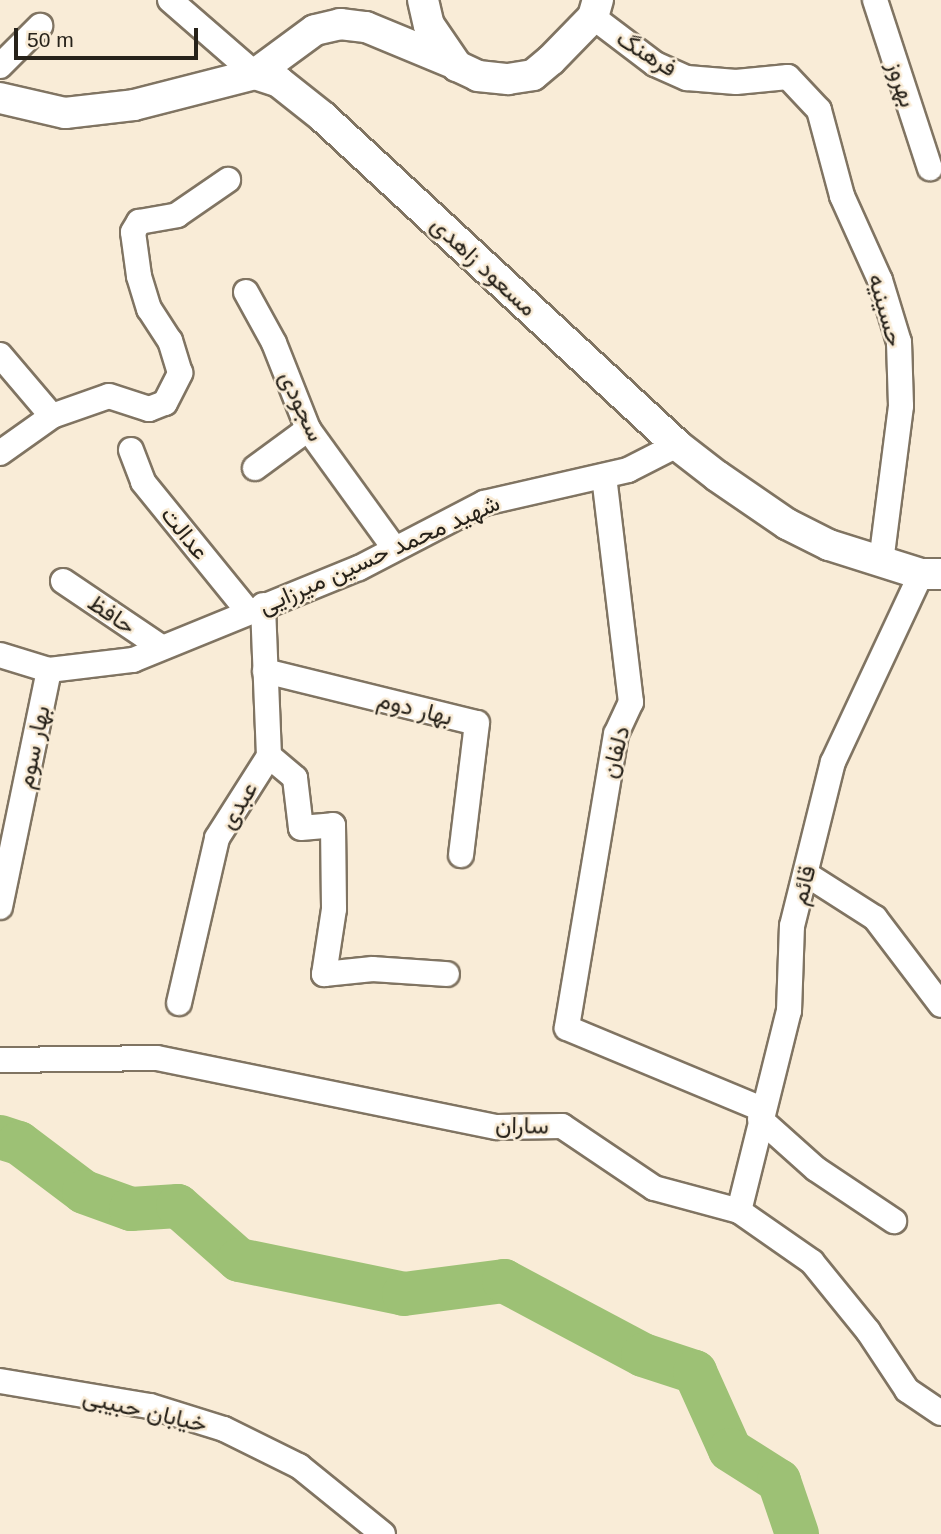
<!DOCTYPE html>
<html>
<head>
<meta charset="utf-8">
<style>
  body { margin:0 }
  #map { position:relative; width:941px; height:1534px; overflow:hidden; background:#f9ecd7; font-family:Arial,Vazirmatn,sans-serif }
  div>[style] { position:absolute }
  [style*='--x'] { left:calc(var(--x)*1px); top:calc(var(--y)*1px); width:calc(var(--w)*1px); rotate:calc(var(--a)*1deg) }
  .river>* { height:44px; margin:-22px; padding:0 22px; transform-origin:22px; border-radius:22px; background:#9dc175 }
  .roads { filter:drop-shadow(2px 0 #807462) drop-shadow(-2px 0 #807462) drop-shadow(0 2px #807462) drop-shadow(0 -2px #807462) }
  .minor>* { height:24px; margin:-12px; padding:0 12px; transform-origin:12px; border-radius:12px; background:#fff }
  .tertiary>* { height:30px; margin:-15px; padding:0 15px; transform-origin:15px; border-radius:15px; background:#fff }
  span { translate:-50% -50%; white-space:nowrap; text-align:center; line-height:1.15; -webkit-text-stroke:5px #f9ecd7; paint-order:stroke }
  .street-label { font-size:24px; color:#27221a }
  .scale { position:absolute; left:14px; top:28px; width:184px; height:32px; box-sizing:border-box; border:4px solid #27221a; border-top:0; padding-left:9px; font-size:21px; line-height:24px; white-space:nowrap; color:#27221a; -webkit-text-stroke:5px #f9ecd7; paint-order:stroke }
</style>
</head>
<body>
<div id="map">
  <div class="river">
    <div style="--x:0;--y:1137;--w:20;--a:18"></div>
    <div style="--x:19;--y:1143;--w:81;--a:37"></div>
    <div style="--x:84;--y:1192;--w:50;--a:19.9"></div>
    <div style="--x:131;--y:1209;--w:47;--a:-3.7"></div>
    <div style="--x:178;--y:1206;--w:81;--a:41.5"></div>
    <div style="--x:239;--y:1260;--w:168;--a:11.6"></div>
    <div style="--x:404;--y:1294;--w:101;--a:-7.4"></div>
    <div style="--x:504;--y:1281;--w:157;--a:28"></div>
    <div style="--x:643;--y:1355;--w:55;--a:18.1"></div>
    <div style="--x:695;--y:1372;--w:85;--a:65.8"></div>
    <div style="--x:730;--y:1450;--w:58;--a:32.3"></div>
    <div style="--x:779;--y:1481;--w:56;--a:71.2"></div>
  </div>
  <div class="roads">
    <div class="minor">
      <div style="--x:170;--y:0;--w:113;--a:41"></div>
      <div style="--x:875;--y:0;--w:177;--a:71.9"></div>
      <div style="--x:593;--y:17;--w:78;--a:37.2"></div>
      <div style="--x:655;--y:64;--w:35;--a:24"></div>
      <div style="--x:687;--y:78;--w:49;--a:4.7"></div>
      <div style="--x:736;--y:82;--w:52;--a:-5.5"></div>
      <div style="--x:788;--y:77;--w:45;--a:46.8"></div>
      <div style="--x:819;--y:110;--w:89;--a:75"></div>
      <div style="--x:842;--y:196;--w:92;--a:65.7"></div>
      <div style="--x:880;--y:280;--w:65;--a:73"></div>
      <div style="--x:899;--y:342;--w:64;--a:88.2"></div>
      <div style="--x:901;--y:406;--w:158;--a:97.3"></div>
      <div style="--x:0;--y:66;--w:57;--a:-45"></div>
      <div style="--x:246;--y:292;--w:58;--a:61.2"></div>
      <div style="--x:274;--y:343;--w:92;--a:68.4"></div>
      <div style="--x:308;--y:429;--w:147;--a:54.1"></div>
      <div style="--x:0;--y:355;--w:80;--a:49.6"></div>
      <div style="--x:131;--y:450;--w:34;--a:69"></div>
      <div style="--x:143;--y:482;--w:166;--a:50.9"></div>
      <div style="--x:0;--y:453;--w:64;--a:-35.4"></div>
      <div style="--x:52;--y:416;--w:60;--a:-19.3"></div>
      <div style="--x:109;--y:396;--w:42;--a:18"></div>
      <div style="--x:149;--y:409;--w:17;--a:-21"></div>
      <div style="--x:165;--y:403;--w:34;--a:-63"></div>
      <div style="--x:180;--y:373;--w:34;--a:-107"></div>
      <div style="--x:170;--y:341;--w:38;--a:-123"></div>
      <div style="--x:149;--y:309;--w:34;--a:-107"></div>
      <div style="--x:139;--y:276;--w:44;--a:-97.8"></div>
      <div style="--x:133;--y:232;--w:12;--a:-59"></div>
      <div style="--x:139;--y:222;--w:39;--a:-10"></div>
      <div style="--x:177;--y:215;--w:62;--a:-34.5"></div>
      <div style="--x:255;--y:468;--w:66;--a:-36.3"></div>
      <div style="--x:604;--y:476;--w:228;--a:83.2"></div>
      <div style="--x:631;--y:702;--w:35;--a:115"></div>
      <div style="--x:616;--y:734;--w:298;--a:99.5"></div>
      <div style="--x:567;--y:1028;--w:211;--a:22.6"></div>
      <div style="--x:63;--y:581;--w:118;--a:34"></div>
      <div style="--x:0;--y:655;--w:51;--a:17"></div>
      <div style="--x:49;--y:670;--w:85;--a:-6.8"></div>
      <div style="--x:133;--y:660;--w:244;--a:-22.2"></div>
      <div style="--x:359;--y:568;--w:141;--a:-27.5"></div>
      <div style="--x:484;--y:503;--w:148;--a:-12.9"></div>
      <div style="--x:628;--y:470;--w:55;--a:-27"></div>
      <div style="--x:265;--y:671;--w:218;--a:13.8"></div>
      <div style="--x:477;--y:723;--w:133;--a:96.9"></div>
      <div style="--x:269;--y:756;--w:34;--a:40"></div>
      <div style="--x:295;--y:778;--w:50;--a:83.2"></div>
      <div style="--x:301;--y:828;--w:32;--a:-5"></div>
      <div style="--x:333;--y:825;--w:84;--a:89.3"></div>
      <div style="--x:334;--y:909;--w:66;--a:98.7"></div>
      <div style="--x:324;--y:974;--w:49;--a:-5.8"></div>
      <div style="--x:373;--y:969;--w:74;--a:3.9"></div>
      <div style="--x:806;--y:874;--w:82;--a:32.5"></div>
      <div style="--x:875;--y:918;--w:109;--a:52.8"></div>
      <div style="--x:0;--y:907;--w:242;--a:-78.3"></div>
      <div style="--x:179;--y:1003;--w:169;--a:-77"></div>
      <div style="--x:217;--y:838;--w:97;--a:-57.6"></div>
      <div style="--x:269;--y:756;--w:151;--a:-92.3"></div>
      <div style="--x:0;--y:1060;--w:157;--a:-0.7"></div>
      <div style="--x:157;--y:1058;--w:347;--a:11.5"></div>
      <div style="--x:497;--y:1127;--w:65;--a:-0.9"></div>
      <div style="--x:562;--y:1126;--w:111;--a:34"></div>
      <div style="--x:654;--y:1188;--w:88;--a:15.1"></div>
      <div style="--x:739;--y:1211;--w:89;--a:34.9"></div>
      <div style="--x:812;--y:1262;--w:89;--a:50.9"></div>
      <div style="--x:868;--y:1331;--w:71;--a:56.5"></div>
      <div style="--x:907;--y:1390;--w:41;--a:34.1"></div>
      <div style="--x:760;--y:1119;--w:75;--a:41.8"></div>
      <div style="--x:816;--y:1169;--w:94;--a:33.7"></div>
      <div style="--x:739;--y:1211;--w:206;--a:-76"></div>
      <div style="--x:789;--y:1011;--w:85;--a:-88"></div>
      <div style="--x:792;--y:926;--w:169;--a:-76"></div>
      <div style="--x:833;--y:762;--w:208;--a:-64.9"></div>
      <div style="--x:0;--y:1381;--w:152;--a:9.5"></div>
      <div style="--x:150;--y:1406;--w:77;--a:17.3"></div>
      <div style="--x:224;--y:1429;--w:84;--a:26.3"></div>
      <div style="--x:299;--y:1466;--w:108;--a:39"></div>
    </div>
    <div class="tertiary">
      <div style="--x:423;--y:0;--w:26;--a:77"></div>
      <div style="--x:429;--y:25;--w:50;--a:55.7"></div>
      <div style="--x:457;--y:66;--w:23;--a:25"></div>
      <div style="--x:478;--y:76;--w:30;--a:6"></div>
      <div style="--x:508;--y:79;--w:25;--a:-9"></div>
      <div style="--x:533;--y:75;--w:23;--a:-40"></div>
      <div style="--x:551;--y:60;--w:60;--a:-45.7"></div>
      <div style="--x:593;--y:17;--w:18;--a:-74"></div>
      <div style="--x:255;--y:74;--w:74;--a:-36.3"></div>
      <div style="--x:315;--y:30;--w:26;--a:-13"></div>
      <div style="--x:340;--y:24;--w:26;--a:7"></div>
      <div style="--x:366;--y:27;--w:94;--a:22.5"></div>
      <div style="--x:0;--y:98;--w:67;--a:13"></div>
      <div style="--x:65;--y:113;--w:69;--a:-6.6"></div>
      <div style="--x:134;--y:105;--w:125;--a:-14.4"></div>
      <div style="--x:255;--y:74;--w:25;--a:18"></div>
      <div style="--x:279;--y:82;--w:56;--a:38.5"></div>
      <div style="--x:323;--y:117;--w:483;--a:42.8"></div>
      <div style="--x:677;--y:445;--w:51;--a:37.8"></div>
      <div style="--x:717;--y:476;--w:85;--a:34.4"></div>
      <div style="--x:787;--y:524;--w:47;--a:26.6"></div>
      <div style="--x:829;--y:545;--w:96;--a:17.5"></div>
      <div style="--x:921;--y:574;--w:20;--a:0"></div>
    </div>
  </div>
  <div class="street-label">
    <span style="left:647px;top:53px;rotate:32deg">فرهنگ</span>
    <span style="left:902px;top:84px;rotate:72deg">بهروز</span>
    <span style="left:484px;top:266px;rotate:43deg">مسعود زاهدی</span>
    <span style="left:886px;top:310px;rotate:74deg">حسینیه</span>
    <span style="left:302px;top:406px;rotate:65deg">سجودی</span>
    <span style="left:185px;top:533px;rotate:51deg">عدالت</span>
    <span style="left:379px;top:554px;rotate:-24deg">شهید محمد حسین میرزایی</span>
    <span style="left:112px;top:614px;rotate:34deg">حافظ</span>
    <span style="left:415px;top:708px;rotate:14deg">بهار دوم</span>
    <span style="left:33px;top:747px;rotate:-78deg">بهار سوم</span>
    <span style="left:615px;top:752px;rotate:-75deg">دلفان</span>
    <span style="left:238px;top:805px;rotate:-58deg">عبدی</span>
    <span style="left:803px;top:885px;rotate:-76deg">قائم</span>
    <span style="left:522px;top:1125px;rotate:1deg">ساران</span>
    <span style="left:145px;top:1410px;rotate:13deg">خیابان حبیبی</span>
  </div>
  <div class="scale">50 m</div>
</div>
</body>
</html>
